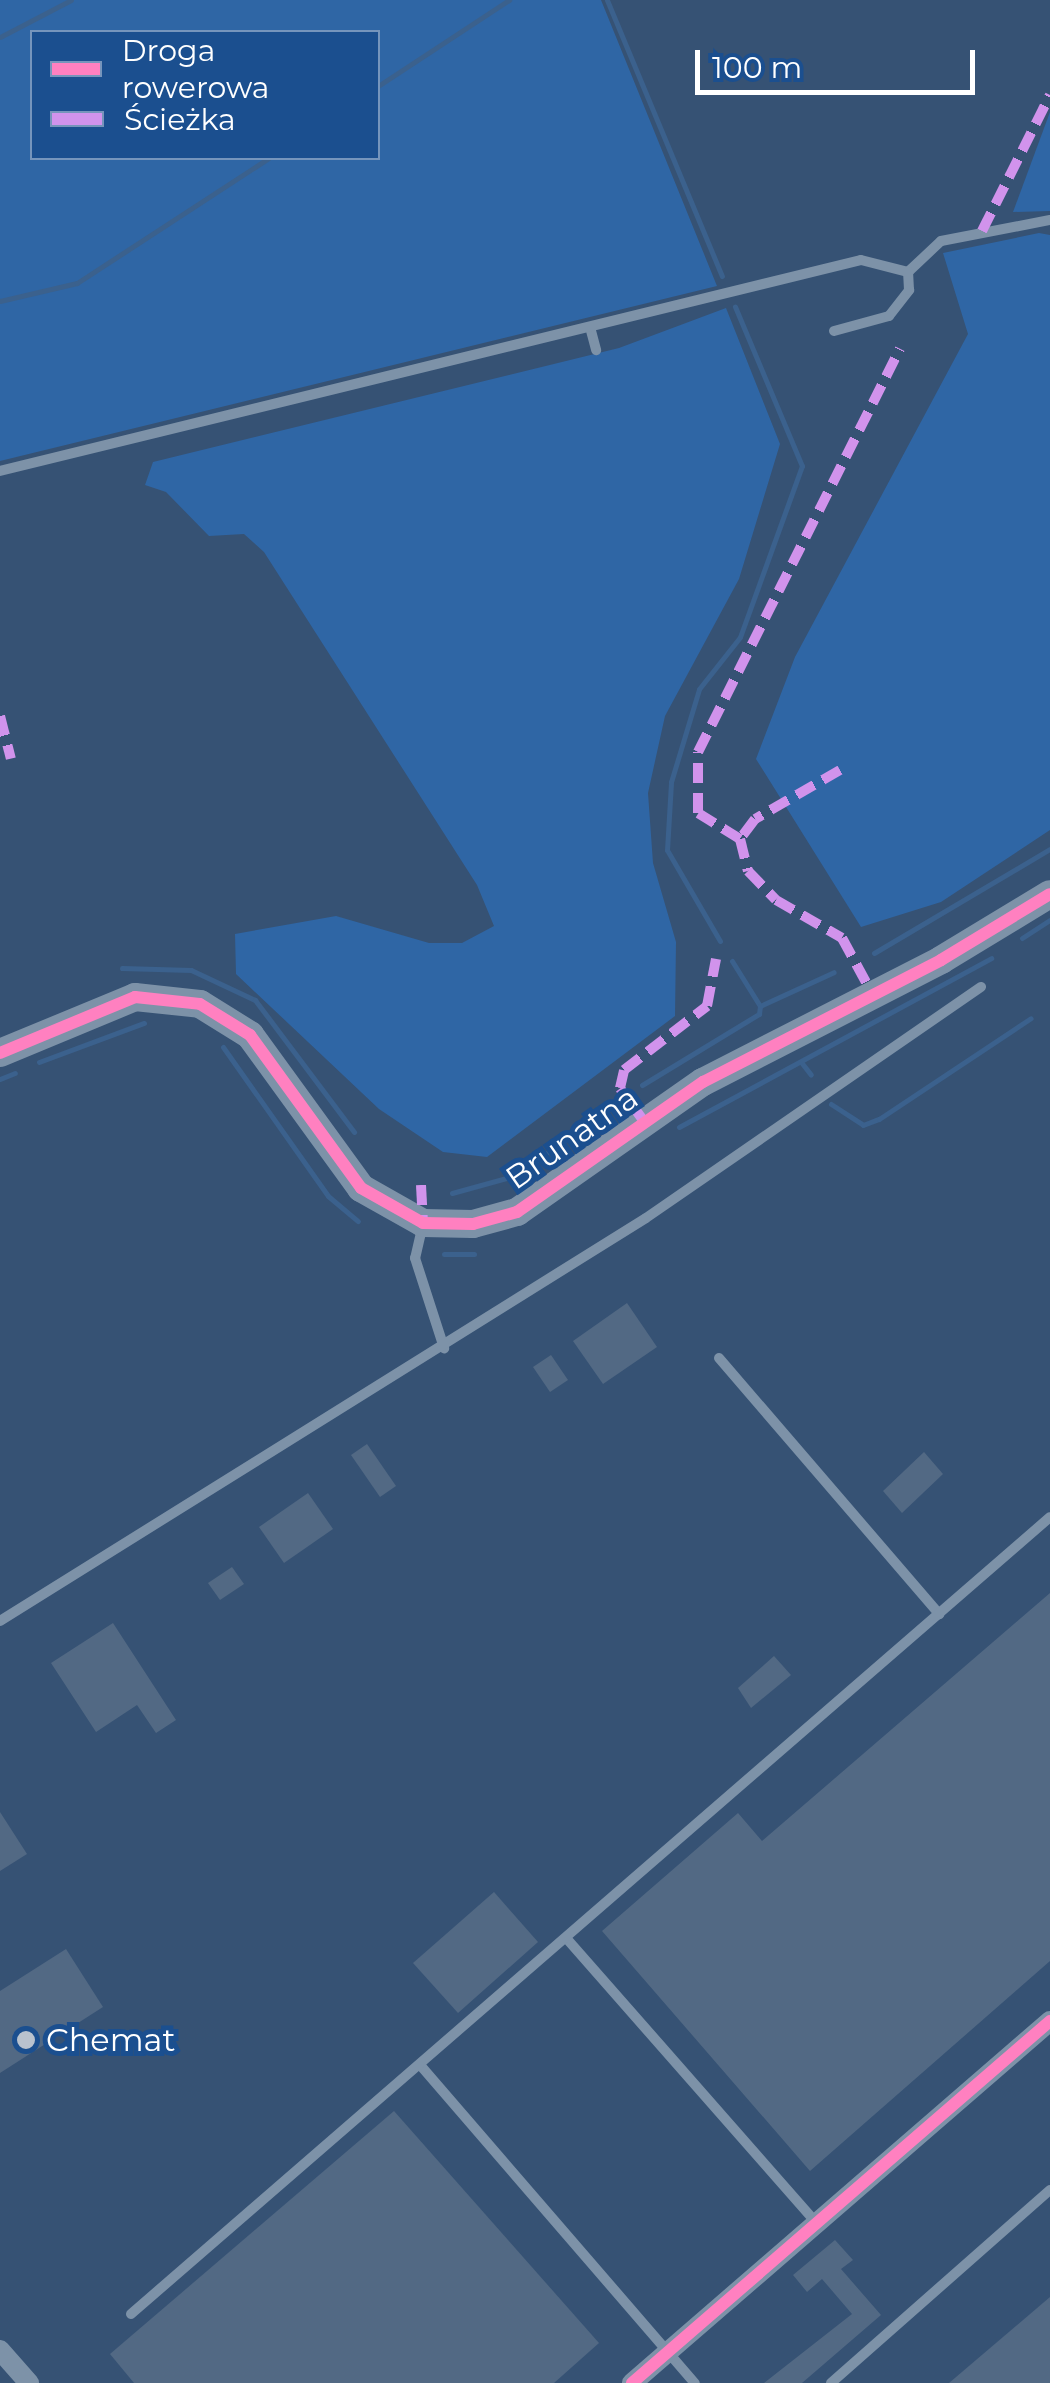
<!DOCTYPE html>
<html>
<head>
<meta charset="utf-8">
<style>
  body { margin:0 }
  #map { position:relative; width:1050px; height:2383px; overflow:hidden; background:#365274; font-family:Montserrat,sans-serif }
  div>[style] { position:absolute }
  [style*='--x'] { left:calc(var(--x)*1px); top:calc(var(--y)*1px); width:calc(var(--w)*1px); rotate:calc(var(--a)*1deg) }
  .green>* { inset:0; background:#2f66a5 }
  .stream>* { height:5px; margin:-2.5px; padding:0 2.5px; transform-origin:2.5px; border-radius:2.5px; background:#3b618d }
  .building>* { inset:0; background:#526984 }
  .service>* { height:10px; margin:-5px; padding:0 5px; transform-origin:5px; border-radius:5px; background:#7d92a8 }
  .minor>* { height:20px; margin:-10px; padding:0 10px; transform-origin:10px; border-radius:10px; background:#7d92a8 }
  .tertiary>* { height:28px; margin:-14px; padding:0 14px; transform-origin:14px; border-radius:14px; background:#7d92a8 }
  .quiet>* { height:10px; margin-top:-5px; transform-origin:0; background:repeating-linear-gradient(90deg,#d193ec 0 20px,transparent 0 30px) }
  .cycleway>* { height:12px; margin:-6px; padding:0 6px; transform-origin:6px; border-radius:6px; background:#ff80c0 }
  .dots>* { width:28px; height:28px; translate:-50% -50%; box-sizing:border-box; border:5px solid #1b4f8f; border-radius:50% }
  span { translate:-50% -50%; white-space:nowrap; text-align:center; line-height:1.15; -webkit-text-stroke:10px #1b4f8f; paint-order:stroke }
  .street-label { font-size:32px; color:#fff }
  .poi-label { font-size:32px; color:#fff }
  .left { translate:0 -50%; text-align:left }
  .legend { position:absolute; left:30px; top:30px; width:350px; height:130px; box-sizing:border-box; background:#1b4f8f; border:2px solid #7695bc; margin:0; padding:12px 18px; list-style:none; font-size:30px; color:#fff }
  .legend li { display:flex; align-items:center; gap:20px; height:50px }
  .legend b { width:50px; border:2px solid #7695bc }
  .scale { position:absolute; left:695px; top:50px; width:280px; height:45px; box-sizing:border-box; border:5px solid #fff; border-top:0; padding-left:12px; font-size:30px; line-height:35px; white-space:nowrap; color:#fff; -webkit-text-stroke:8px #1b4f8f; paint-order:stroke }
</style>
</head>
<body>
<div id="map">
  <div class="green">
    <div style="clip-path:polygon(evenodd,0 0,601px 0,717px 286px,0 461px,0 0,32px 32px,378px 32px,378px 158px,32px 158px,32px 32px)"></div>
    <div style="clip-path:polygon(1050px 112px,1050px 211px,1013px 212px)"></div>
    <div style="clip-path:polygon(1039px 233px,1050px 235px,1050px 830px,941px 902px,861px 927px,756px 759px,795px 657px,968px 334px,943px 253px)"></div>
    <div style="clip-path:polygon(726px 308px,780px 444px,739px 579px,665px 716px,648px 793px,653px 863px,676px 942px,675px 1016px,487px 1157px,443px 1152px,379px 1109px,236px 974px,235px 934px,336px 916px,429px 943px,462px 943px,494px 926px,477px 885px,264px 552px,244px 534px,209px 536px,166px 492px,145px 485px,153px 462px,619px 348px)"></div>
  </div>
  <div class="stream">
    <div style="--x:607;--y:0;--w:299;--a:67.4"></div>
    <div style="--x:0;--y:37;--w:80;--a:-27.5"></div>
    <div style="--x:378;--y:86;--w:157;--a:-33.3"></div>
    <div style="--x:0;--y:301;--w:79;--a:-13.2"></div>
    <div style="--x:77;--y:283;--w:229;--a:-33.1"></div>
    <div style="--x:1022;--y:938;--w:33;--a:-33"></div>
    <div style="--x:720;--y:941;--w:105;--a:-120.2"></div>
    <div style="--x:667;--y:850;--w:68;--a:-86.6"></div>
    <div style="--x:671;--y:782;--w:97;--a:-73.2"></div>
    <div style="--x:699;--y:689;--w:66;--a:-51.7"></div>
    <div style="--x:740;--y:637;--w:182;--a:-70.1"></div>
    <div style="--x:802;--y:466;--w:173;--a:-112.8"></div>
    <div style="--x:874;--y:953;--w:204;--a:-30.6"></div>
    <div style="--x:732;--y:961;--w:53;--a:58.1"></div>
    <div style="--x:122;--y:968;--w:69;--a:1.7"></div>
    <div style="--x:191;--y:970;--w:71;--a:25.1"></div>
    <div style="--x:255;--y:1000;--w:165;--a:53.1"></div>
    <div style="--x:223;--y:1047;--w:182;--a:54.8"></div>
    <div style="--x:328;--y:1196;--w:39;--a:40"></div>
    <div style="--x:39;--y:1062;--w:112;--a:-20.4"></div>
    <div style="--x:801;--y:1062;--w:16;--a:52"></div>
    <div style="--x:0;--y:1079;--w:16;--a:-22"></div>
    <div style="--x:642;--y:1085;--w:137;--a:-31.3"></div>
    <div style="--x:759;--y:1014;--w:8;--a:-83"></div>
    <div style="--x:760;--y:1006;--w:81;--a:-24.7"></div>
    <div style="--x:831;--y:1104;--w:38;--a:33"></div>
    <div style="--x:863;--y:1125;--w:17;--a:-21"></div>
    <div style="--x:879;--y:1119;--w:182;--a:-33.6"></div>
    <div style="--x:679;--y:1127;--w:355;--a:-28.4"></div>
    <div style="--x:452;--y:1193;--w:67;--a:-15.5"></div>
    <div style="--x:517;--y:1175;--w:114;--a:-36.1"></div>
    <div style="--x:444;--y:1254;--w:30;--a:0"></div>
  </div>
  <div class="building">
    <div style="clip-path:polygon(627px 1303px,657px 1347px,603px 1384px,573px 1341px)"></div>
    <div style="clip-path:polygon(551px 1355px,568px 1380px,550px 1392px,533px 1367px)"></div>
    <div style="clip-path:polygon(367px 1444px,396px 1486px,380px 1497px,351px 1455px)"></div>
    <div style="clip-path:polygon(924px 1452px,943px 1474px,902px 1513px,883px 1491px)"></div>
    <div style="clip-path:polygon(308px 1493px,333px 1529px,284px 1563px,259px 1527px)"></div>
    <div style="clip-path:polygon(232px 1567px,244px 1584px,220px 1600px,208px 1583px)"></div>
    <div style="clip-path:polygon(1050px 1593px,1050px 1961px,810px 2171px,602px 1931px,738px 1813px,762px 1841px)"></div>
    <div style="clip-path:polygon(113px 1623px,176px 1720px,156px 1733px,137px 1705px,96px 1732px,51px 1663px)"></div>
    <div style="clip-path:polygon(774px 1656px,791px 1675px,751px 1708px,738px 1688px)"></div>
    <div style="clip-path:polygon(0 1812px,27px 1854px,0 1871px)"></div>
    <div style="clip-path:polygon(494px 1892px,538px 1942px,458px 2013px,413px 1963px)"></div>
    <div style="clip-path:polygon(66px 1949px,103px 2007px,0 2073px,0 1991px)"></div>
    <div style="clip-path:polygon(394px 2111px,599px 2343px,554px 2383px,134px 2383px,110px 2354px)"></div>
    <div style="clip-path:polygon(835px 2240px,853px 2260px,841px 2269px,881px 2315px,802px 2383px,764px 2383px,852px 2314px,822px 2279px,807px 2292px,793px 2275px)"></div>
    <div style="clip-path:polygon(1050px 2297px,1050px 2383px,949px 2383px)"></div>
  </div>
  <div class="service">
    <div style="--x:908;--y:272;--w:45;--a:-43.2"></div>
    <div style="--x:941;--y:241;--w:111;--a:-10.9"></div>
    <div style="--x:590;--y:327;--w:24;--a:75"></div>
    <div style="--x:834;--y:331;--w:57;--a:-15.3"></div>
    <div style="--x:889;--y:316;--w:33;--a:-52"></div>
    <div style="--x:909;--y:290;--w:18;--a:-93"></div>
    <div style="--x:0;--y:471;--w:886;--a:-13.77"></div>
    <div style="--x:861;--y:260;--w:49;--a:14.3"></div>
    <div style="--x:423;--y:1224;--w:35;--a:103"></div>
    <div style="--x:415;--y:1258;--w:95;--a:72.1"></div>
    <div style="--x:719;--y:1358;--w:338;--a:49.3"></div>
    <div style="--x:0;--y:1621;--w:761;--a:-31.96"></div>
    <div style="--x:646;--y:1218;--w:407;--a:-34.6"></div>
    <div style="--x:567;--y:1939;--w:379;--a:48.7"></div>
    <div style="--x:421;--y:2066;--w:419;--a:49.2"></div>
    <div style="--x:131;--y:2314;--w:1216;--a:-40.93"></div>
    <div style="--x:831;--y:2383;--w:292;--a:-41.4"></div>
  </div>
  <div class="minor">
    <div style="--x:0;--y:2350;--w:44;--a:48.7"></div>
    <div style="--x:632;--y:2383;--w:553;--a:-40.89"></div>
  </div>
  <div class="tertiary">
    <div style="--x:0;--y:1053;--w:146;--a:-22.5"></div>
    <div style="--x:135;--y:997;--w:65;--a:6.1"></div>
    <div style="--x:200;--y:1004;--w:59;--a:31.8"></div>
    <div style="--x:250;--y:1035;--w:189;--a:54"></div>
    <div style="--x:361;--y:1188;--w:71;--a:29.4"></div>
    <div style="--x:423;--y:1223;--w:50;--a:1.1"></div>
    <div style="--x:473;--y:1224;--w:46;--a:-15.3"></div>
    <div style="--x:517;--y:1212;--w:227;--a:-35"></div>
    <div style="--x:703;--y:1082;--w:267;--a:-27.1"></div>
    <div style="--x:941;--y:960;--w:127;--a:-31.2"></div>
  </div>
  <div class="quiet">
    <div style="--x:982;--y:231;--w:152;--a:-63.4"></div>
    <div style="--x:0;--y:716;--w:44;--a:75.7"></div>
    <div style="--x:840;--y:770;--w:98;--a:150"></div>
    <div style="--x:755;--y:819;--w:25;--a:127"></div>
    <div style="--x:740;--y:839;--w:33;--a:76"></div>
    <div style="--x:748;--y:871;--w:40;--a:46"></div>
    <div style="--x:776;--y:900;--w:76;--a:29.9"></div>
    <div style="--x:842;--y:938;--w:65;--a:61.5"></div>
    <div style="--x:740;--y:839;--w:49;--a:-148.2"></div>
    <div style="--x:698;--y:813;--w:61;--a:-90"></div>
    <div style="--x:698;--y:752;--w:451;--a:-63.4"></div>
    <div style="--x:643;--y:1120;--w:39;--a:-126"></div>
    <div style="--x:620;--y:1088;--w:18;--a:-77"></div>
    <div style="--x:624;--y:1070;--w:105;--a:-37.6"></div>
    <div style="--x:707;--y:1006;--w:48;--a:-79.2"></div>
    <div style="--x:421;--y:1185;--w:38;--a:87"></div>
  </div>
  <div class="cycleway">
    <div style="--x:0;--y:1053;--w:146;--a:-22.5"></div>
    <div style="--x:135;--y:997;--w:65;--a:6.1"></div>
    <div style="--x:200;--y:1004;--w:59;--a:31.8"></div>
    <div style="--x:250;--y:1035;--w:189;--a:54"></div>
    <div style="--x:361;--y:1188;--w:71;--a:29.4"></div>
    <div style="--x:423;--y:1223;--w:50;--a:1.1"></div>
    <div style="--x:473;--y:1224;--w:46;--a:-15.3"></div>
    <div style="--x:517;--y:1212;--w:227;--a:-35"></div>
    <div style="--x:703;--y:1082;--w:267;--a:-27.1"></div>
    <div style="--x:941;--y:960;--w:127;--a:-31.2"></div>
    <div style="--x:632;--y:2383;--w:553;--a:-40.89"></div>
  </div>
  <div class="dots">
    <div style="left:26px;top:2040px;background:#b9c2ce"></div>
  </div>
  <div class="street-label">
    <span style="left:572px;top:1138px;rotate:-35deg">Brunatna</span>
  </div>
  <div class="poi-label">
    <span class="left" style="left:46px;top:2040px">Chemat</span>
  </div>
  <ul class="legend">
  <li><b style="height:12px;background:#ff80c0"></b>Droga rowerowa</li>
  <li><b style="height:12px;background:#d193ec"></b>Ścieżka</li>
  </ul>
  <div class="scale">100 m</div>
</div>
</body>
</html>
